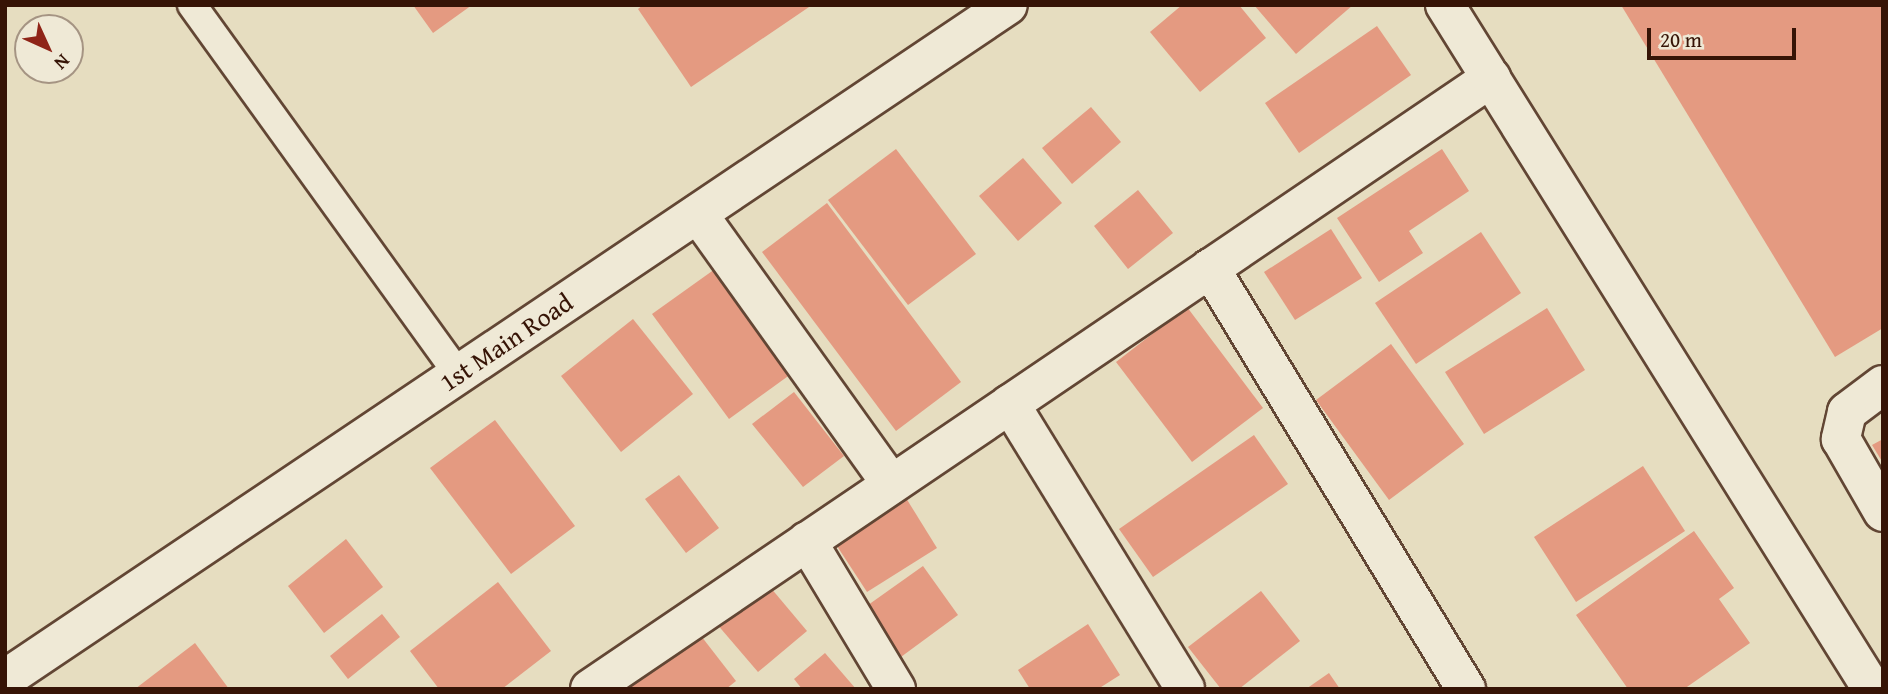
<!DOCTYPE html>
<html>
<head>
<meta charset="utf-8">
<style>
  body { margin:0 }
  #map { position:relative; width:1888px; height:694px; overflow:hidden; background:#e6ddc0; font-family:"Gentium Book Plus",serif }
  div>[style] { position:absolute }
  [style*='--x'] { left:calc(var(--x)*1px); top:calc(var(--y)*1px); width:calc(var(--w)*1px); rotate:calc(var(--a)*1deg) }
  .building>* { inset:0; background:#e49a81 }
  .roads { filter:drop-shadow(2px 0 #624634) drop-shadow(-2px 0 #624634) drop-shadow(0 2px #624634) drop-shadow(0 -2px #624634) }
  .service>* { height:28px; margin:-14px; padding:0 14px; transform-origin:14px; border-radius:14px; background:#efe9d6 }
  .minor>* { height:38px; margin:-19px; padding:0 19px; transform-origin:19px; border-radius:19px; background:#efe9d6 }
  .tertiary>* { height:38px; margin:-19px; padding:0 19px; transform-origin:19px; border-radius:19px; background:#efe9d6 }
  span { translate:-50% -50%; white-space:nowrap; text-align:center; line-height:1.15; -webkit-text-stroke:7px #efe9d6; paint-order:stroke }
  .street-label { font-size:26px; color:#361406 }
  .frame { position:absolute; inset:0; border:7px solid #361406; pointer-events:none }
  .north { position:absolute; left:14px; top:14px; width:70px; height:70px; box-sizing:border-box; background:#efe9d6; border:2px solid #a59483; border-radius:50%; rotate:135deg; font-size:19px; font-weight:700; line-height:28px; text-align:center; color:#361406 }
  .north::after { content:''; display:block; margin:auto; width:24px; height:32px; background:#8f2418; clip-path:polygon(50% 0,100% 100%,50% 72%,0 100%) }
  .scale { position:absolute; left:1647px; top:28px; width:149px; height:32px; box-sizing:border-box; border:4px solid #361406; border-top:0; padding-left:9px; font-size:21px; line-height:24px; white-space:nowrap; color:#361406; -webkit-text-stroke:5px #efe9d6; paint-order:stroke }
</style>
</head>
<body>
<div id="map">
  <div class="building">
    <div style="clip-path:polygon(413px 5px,472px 5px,433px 33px)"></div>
    <div style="clip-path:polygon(643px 5px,812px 5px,691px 87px,638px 9px)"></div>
    <div style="clip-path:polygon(1182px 5px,1239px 5px,1266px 38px,1200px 92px,1150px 32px)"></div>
    <div style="clip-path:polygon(1254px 5px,1353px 5px,1296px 54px)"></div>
    <div style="clip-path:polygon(1621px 5px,1883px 5px,1883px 328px,1835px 357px)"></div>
    <div style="clip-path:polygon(1377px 26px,1411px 75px,1299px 153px,1265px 103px)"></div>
    <div style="clip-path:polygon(1091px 107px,1121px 142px,1072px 184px,1042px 148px)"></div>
    <div style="clip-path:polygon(896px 149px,976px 254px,908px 305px,828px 200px)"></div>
    <div style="clip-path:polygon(1442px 149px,1469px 191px,1409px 231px,1423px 253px,1379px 282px,1337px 218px)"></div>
    <div style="clip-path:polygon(1023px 158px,1062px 203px,1018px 241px,979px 196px)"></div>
    <div style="clip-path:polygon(1138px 190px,1173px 233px,1128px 269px,1094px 226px)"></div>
    <div style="clip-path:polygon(827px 203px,961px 382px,896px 431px,762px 252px)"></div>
    <div style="clip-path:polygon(1331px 229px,1362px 278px,1295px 320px,1264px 272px)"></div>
    <div style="clip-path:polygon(1481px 232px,1521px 293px,1416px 364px,1375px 303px)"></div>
    <div style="clip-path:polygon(715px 269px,791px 374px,729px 419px,652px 314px)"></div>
    <div style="clip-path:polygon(1187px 307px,1263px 408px,1192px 462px,1116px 362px)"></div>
    <div style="clip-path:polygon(1547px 308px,1585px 370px,1484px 434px,1445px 372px)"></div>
    <div style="clip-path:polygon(633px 319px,693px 394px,621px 452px,561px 376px)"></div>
    <div style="clip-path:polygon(1391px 344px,1464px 444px,1389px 500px,1316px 400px)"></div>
    <div style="clip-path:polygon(794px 392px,844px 456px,803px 487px,752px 424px)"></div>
    <div style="clip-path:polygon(495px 420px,575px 526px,511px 574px,430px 468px)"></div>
    <div style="clip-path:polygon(1254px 435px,1288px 484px,1153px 577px,1119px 529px)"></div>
    <div style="clip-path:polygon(1883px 439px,1883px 463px,1872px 445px)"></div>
    <div style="clip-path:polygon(1643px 466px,1685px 531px,1576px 602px,1534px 537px)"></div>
    <div style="clip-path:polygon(679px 475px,719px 528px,686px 553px,645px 499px)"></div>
    <div style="clip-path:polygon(906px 498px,937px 548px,867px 592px,835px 543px)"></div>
    <div style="clip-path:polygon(1694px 531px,1734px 588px,1719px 599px,1750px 643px,1684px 689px,1628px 689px,1576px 615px)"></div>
    <div style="clip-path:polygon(346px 539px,383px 587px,324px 633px,288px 586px)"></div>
    <div style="clip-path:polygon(923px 566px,958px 615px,890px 665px,854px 615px)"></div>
    <div style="clip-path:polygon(765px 581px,807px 631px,758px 672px,716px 623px)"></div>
    <div style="clip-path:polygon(498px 582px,551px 651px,502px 689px,439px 689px,410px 651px)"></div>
    <div style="clip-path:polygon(1261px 591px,1300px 641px,1239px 689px,1221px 689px,1188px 647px)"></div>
    <div style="clip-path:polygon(382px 614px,400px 637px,348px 679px,330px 656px)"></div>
    <div style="clip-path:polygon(1088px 624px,1120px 675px,1098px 689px,1030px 689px,1018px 670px)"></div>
    <div style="clip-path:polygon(698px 632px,736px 681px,726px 689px,624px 689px)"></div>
    <div style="clip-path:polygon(195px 643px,229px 689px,135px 689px)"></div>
    <div style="clip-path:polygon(825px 653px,856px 689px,802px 689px,794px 679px)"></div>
    <div style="clip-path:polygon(1329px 673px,1340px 689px,1306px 689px)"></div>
  </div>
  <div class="roads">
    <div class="service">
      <div style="--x:192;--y:5;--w:455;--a:54.2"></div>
    </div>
    <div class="minor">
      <div style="--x:698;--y:214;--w:332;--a:54.4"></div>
      <div style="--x:1210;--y:268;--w:493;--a:58.7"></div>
      <div style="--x:1883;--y:385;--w:45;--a:143.1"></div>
      <div style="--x:1847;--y:412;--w:28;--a:103"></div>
      <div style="--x:1841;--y:439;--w:84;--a:60.1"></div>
      <div style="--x:1010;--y:404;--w:334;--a:58.4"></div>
      <div style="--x:807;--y:541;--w:173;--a:59"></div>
      <div style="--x:590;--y:689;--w:1089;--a:-34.14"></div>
    </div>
    <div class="tertiary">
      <div style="--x:1445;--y:5;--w:806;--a:58.02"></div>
      <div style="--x:5;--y:679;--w:1208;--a:-33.9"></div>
    </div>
  </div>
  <div class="street-label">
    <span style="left:506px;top:342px;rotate:-34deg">1st Main Road</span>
  </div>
  <div class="frame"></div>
  <div class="north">N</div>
  <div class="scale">20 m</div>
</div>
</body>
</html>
